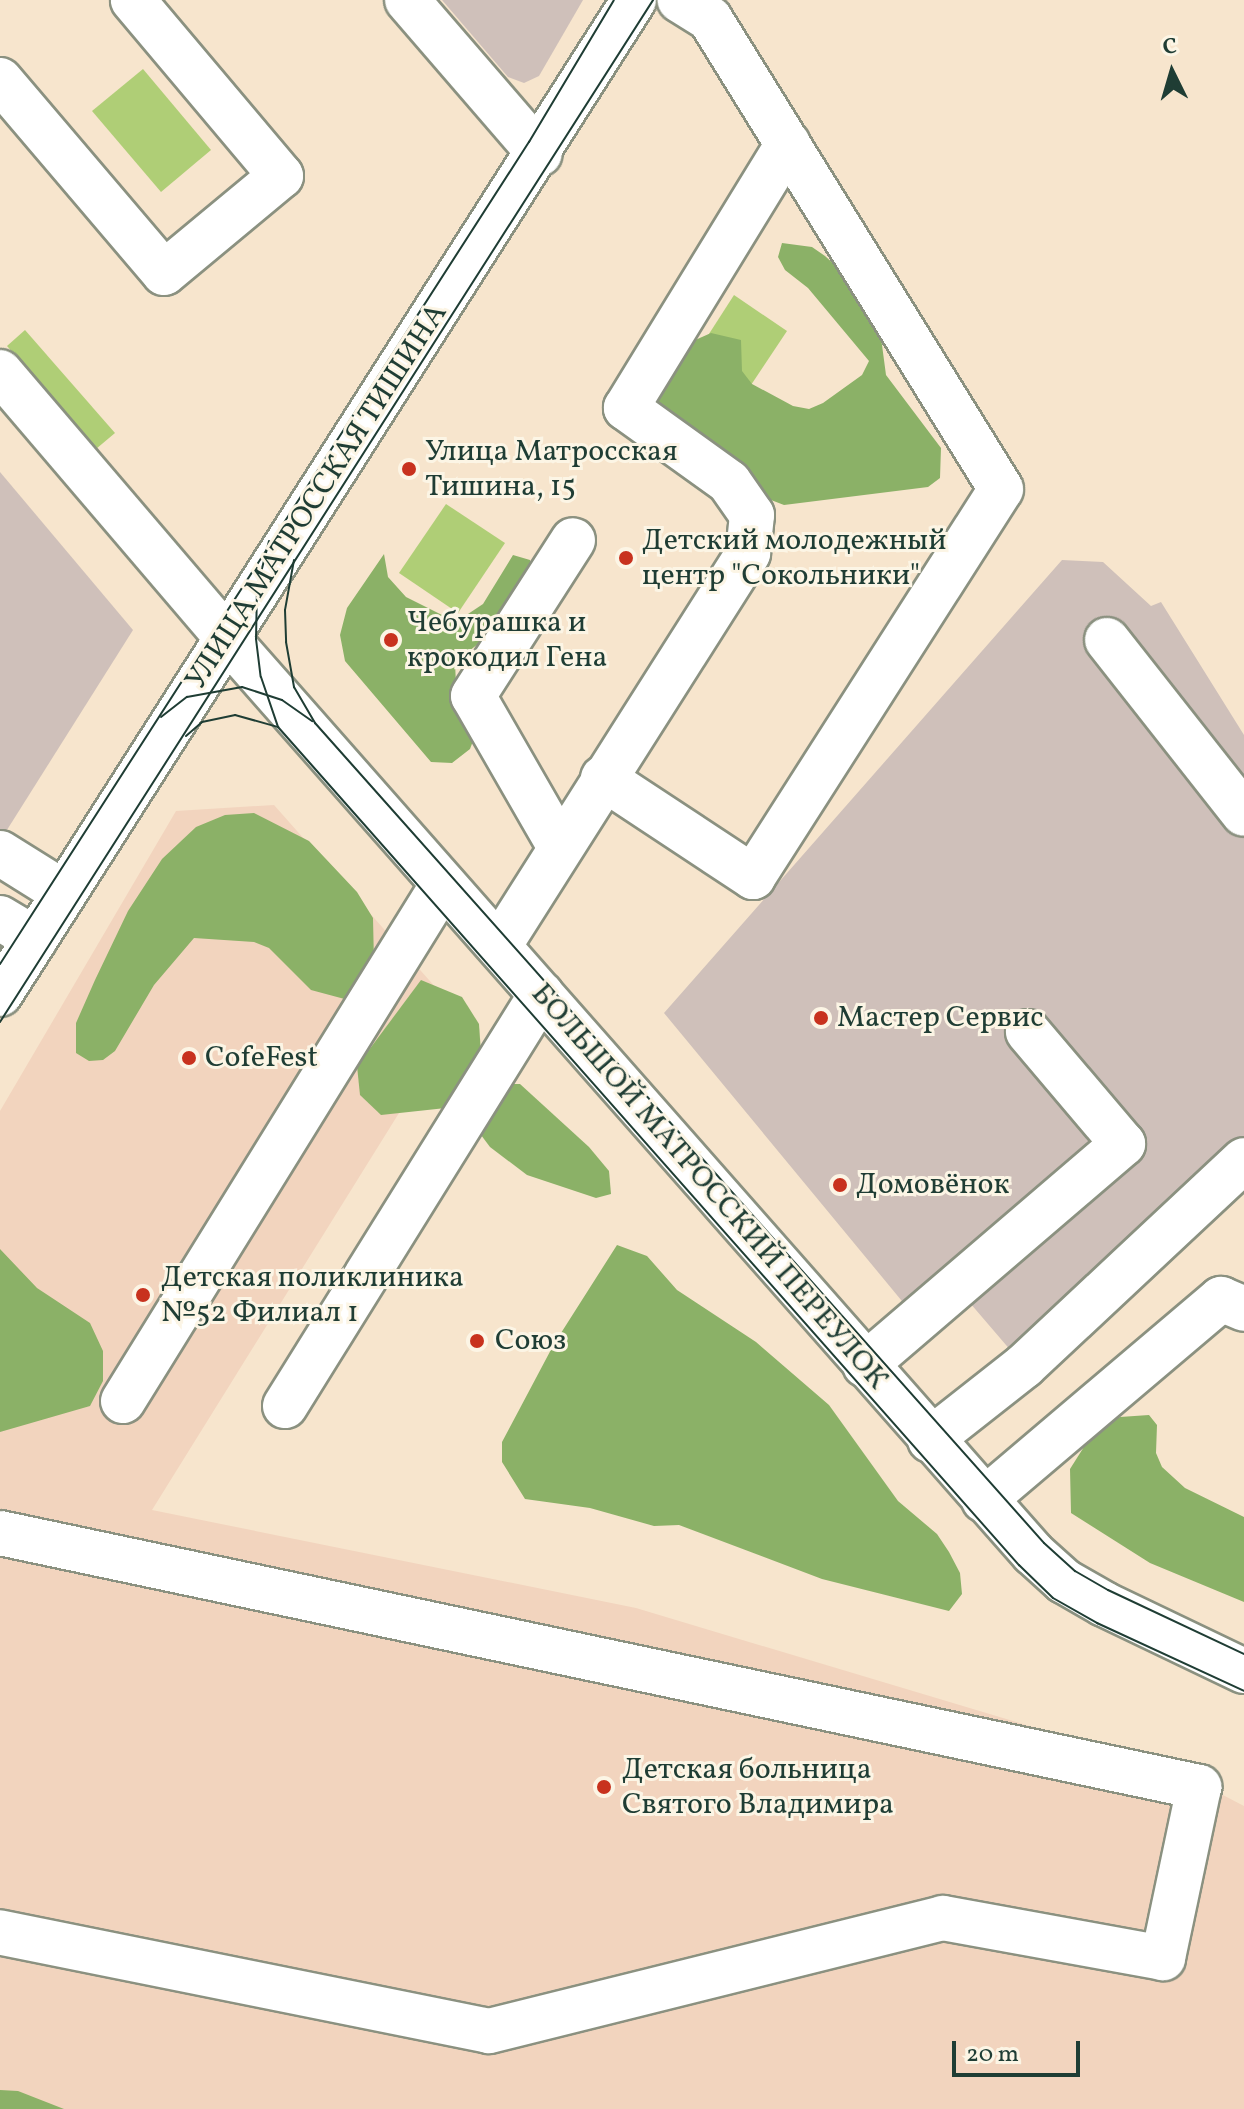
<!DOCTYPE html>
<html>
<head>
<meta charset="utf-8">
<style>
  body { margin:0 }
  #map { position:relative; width:1244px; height:2109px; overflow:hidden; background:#f7e5cd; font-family:Vollkorn,serif }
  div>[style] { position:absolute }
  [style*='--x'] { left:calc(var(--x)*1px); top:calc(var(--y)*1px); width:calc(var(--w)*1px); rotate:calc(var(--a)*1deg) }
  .built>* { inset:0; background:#f2d4be }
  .industrial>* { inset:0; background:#cfc0ba }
  .green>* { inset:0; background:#afce76 }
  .forest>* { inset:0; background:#8bb167 }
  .roads { filter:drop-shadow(2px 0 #8b9180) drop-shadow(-2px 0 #8b9180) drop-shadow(0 2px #8b9180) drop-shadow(0 -2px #8b9180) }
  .minor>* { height:44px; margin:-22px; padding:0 22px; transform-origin:22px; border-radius:22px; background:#fff }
  .tram>* { height:2px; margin:-1px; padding:0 1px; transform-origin:1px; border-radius:1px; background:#1f3d34 }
  .dots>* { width:22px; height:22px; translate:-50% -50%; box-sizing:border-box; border:4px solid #fcf5e5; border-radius:50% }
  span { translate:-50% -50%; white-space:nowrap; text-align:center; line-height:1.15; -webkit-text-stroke:6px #fcf5e5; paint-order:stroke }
  .poi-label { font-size:30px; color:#1f3d34 }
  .left { translate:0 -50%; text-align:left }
  .street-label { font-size:30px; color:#1f3d34 }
  .north { position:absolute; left:1132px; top:32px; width:80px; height:80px; -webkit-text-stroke:6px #fcf5e5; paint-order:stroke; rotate:355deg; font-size:22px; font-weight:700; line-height:32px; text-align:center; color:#1f3d34 }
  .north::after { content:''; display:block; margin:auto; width:28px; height:36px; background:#1f3d34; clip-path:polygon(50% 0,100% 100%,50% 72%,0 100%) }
  .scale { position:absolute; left:952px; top:2041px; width:128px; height:36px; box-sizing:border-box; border:4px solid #1f3d34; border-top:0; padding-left:10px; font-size:24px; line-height:28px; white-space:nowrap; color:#1f3d34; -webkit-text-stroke:6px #fcf5e5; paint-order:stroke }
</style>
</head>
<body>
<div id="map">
  <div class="built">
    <div style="clip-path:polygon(274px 805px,460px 1015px,152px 1510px,636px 1608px,1173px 1769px,1244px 1806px,1244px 2109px,0 2109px,0 1111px,176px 811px)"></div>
  </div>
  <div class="industrial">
    <div style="clip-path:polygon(442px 0,583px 0,539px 76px,524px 83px,508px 77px)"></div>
    <div style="clip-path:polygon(0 472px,133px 630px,0 841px)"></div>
    <div style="clip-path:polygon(1062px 560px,1103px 562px,1151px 606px,1161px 602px,1244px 735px,1244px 1183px,1024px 1366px,970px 1303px,906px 1306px,664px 1013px)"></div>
  </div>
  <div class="green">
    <div style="clip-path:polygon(143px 69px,211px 150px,161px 192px,92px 111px)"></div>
    <div style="clip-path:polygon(734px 295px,787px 331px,741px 400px,689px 365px)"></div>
    <div style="clip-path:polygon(25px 330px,115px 433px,96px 449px,7px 346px)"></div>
    <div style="clip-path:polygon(446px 504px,505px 543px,458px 613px,399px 573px)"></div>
  </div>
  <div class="forest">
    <div style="clip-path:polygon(782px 243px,812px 247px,825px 256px,848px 277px,880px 330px,886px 375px,941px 448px,940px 478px,928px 487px,784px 505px,771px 500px,742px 467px,656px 408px,651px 393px,684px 345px,711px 333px,741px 340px,742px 371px,752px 384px,793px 406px,809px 409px,823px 403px,862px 375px,869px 361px,808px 288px,785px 270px,778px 257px)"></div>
    <div style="clip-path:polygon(384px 554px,388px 577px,406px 597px,456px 622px,483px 604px,513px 555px,530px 560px,532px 571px,506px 622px,455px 662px,456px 685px,476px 733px,470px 749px,452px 763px,431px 762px,345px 661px,340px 635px,347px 608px)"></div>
    <div style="clip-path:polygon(254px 813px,309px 841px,357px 892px,373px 918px,374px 963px,352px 1001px,311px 990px,269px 948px,254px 942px,194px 938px,154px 985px,115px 1051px,103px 1060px,89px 1061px,76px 1053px,76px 1023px,95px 980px,128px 911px,162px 859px,196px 827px,225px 815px)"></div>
    <div style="clip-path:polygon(421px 980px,462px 997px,479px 1024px,481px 1053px,455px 1107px,381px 1115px,360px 1095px,357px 1066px)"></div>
    <div style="clip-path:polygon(506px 1084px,520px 1084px,589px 1147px,609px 1171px,611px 1194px,596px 1198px,527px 1175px,490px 1147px,481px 1135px,482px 1120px)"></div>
    <div style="clip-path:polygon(617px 1245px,647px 1256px,677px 1290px,756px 1342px,829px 1405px,898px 1501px,937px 1534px,949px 1552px,960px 1573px,962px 1594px,949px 1611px,822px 1579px,679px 1525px,654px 1526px,590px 1508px,525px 1499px,502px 1462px,502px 1442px,554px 1344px)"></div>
    <div style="clip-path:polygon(0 1249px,37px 1288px,90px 1323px,103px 1351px,103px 1381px,90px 1406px,0 1432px)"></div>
    <div style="clip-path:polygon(1149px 1415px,1157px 1425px,1156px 1453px,1162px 1467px,1185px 1488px,1244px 1517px,1244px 1602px,1150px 1563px,1071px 1513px,1070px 1469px,1094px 1431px,1120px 1417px)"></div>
    <div style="clip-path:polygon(0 2090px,18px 2091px,64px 2109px,0 2109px)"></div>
  </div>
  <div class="roads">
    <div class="minor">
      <div style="--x:407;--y:0;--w:203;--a:49.2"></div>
      <div style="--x:0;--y:80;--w:253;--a:49.6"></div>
      <div style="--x:164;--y:273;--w:152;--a:-39.7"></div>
      <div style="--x:281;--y:176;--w:230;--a:-130.1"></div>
      <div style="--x:0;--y:372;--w:348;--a:49.5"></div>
      <div style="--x:226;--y:637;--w:1221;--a:48.62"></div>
      <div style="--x:1033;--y:1553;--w:42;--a:42.1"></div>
      <div style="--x:1064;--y:1581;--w:46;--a:29.9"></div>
      <div style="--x:1104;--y:1604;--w:155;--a:25.6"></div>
      <div style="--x:1107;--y:640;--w:221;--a:51.8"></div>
      <div style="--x:603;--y:778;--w:180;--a:33.4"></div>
      <div style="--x:753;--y:877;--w:460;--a:-57.4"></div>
      <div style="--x:1001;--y:489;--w:553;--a:-121.76"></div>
      <div style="--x:710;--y:19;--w:36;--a:-148"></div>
      <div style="--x:560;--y:847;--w:174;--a:-119.9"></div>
      <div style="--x:473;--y:696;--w:185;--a:-57.3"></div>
      <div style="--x:0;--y:853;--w:75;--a:32"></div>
      <div style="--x:0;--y:918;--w:41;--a:31"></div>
      <div style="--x:499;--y:946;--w:465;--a:-57.6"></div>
      <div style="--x:748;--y:553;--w:38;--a:-84"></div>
      <div style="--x:752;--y:515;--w:40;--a:-124.9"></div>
      <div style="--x:729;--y:482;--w:127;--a:-144.3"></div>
      <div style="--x:626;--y:408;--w:310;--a:-58.5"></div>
      <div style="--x:0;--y:994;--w:1179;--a:-57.47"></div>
      <div style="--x:865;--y:1365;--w:340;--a:-40.6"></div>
      <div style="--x:1123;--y:1144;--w:147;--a:-130.3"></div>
      <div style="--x:123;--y:1401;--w:608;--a:-58.24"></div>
      <div style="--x:285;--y:1406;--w:485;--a:-58.1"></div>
      <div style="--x:930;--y:1440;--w:120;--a:-38.2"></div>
      <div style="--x:1024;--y:1366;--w:301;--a:-43.1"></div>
      <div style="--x:984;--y:1500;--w:311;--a:-40.3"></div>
      <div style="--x:1221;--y:1299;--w:25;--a:23"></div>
      <div style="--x:0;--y:1533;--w:1226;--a:11.96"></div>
      <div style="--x:1199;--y:1787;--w:175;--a:101.9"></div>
      <div style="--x:1163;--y:1958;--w:224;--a:-169.7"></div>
      <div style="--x:943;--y:1918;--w:468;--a:166"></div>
      <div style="--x:489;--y:2031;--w:499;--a:-168.6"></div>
    </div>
  </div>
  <div class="tram">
    <div style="--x:269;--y:541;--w:49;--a:104.3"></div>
    <div style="--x:257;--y:588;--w:51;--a:91.1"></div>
    <div style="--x:256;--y:639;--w:38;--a:83"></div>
    <div style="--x:261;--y:677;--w:53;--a:71.2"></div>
    <div style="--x:278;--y:727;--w:1119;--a:48.52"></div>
    <div style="--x:1019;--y:1565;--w:47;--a:44.1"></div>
    <div style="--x:1053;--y:1598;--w:51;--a:29.6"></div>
    <div style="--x:1097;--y:1623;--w:162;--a:24.8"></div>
    <div style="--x:294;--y:560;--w:51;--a:100.2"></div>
    <div style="--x:285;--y:610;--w:32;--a:88"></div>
    <div style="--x:286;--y:642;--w:46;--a:79.9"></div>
    <div style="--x:294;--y:687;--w:42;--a:59.7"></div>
    <div style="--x:315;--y:723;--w:1097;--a:48.36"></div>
    <div style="--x:1044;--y:1543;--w:42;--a:42.1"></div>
    <div style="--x:1075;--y:1571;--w:38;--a:30"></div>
    <div style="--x:1108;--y:1590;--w:150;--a:25.2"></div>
    <div style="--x:161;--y:717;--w:33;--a:-38"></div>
    <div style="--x:187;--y:697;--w:56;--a:-10.3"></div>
    <div style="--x:242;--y:687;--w:42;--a:18"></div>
    <div style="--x:282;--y:700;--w:37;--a:35"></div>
    <div style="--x:186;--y:736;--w:21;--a:-41"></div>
    <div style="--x:202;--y:722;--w:34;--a:-12"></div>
    <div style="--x:235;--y:715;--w:45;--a:15.6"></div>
    <div style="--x:0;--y:964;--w:978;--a:-57.24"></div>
    <div style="--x:529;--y:142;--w:165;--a:-59.1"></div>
    <div style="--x:0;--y:1022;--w:1213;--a:-57.42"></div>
  </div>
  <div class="dots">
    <div style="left:409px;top:469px;background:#c8321e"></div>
    <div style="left:626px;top:558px;background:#c8321e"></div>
    <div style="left:391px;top:640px;background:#c8321e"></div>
    <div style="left:821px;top:1018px;background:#c8321e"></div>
    <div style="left:189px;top:1058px;background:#c8321e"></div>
    <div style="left:840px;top:1185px;background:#c8321e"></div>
    <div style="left:143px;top:1295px;background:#c8321e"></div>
    <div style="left:477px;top:1341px;background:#c8321e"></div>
    <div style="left:604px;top:1787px;background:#c8321e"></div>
  </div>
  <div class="poi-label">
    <span class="left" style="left:425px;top:469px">Улица Матросская<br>Тишина, 15</span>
    <span class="left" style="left:642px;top:558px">Детский молодежный<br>центр "Сокольники"</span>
    <span class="left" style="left:407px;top:640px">Чебурашка и<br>крокодил Гена</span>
    <span class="left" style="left:837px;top:1018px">Мастер Сервис</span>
    <span class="left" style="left:205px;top:1058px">CofeFest</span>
    <span class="left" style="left:856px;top:1185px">Домовёнок</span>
    <span class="left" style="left:161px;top:1295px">Детская поликлиника<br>№52 Филиал 1</span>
    <span class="left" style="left:495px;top:1341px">Союз</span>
    <span class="left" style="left:622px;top:1787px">Детская больница<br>Святого Владимира</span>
  </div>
  <div class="street-label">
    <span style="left:317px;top:497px;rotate:-57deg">УЛИЦА МАТРОССКАЯ ТИШИНА</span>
    <span style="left:709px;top:1187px;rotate:49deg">БОЛЬШОЙ МАТРОССКИЙ ПЕРЕУЛОК</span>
  </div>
  <div class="north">С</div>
  <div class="scale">20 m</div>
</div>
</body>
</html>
